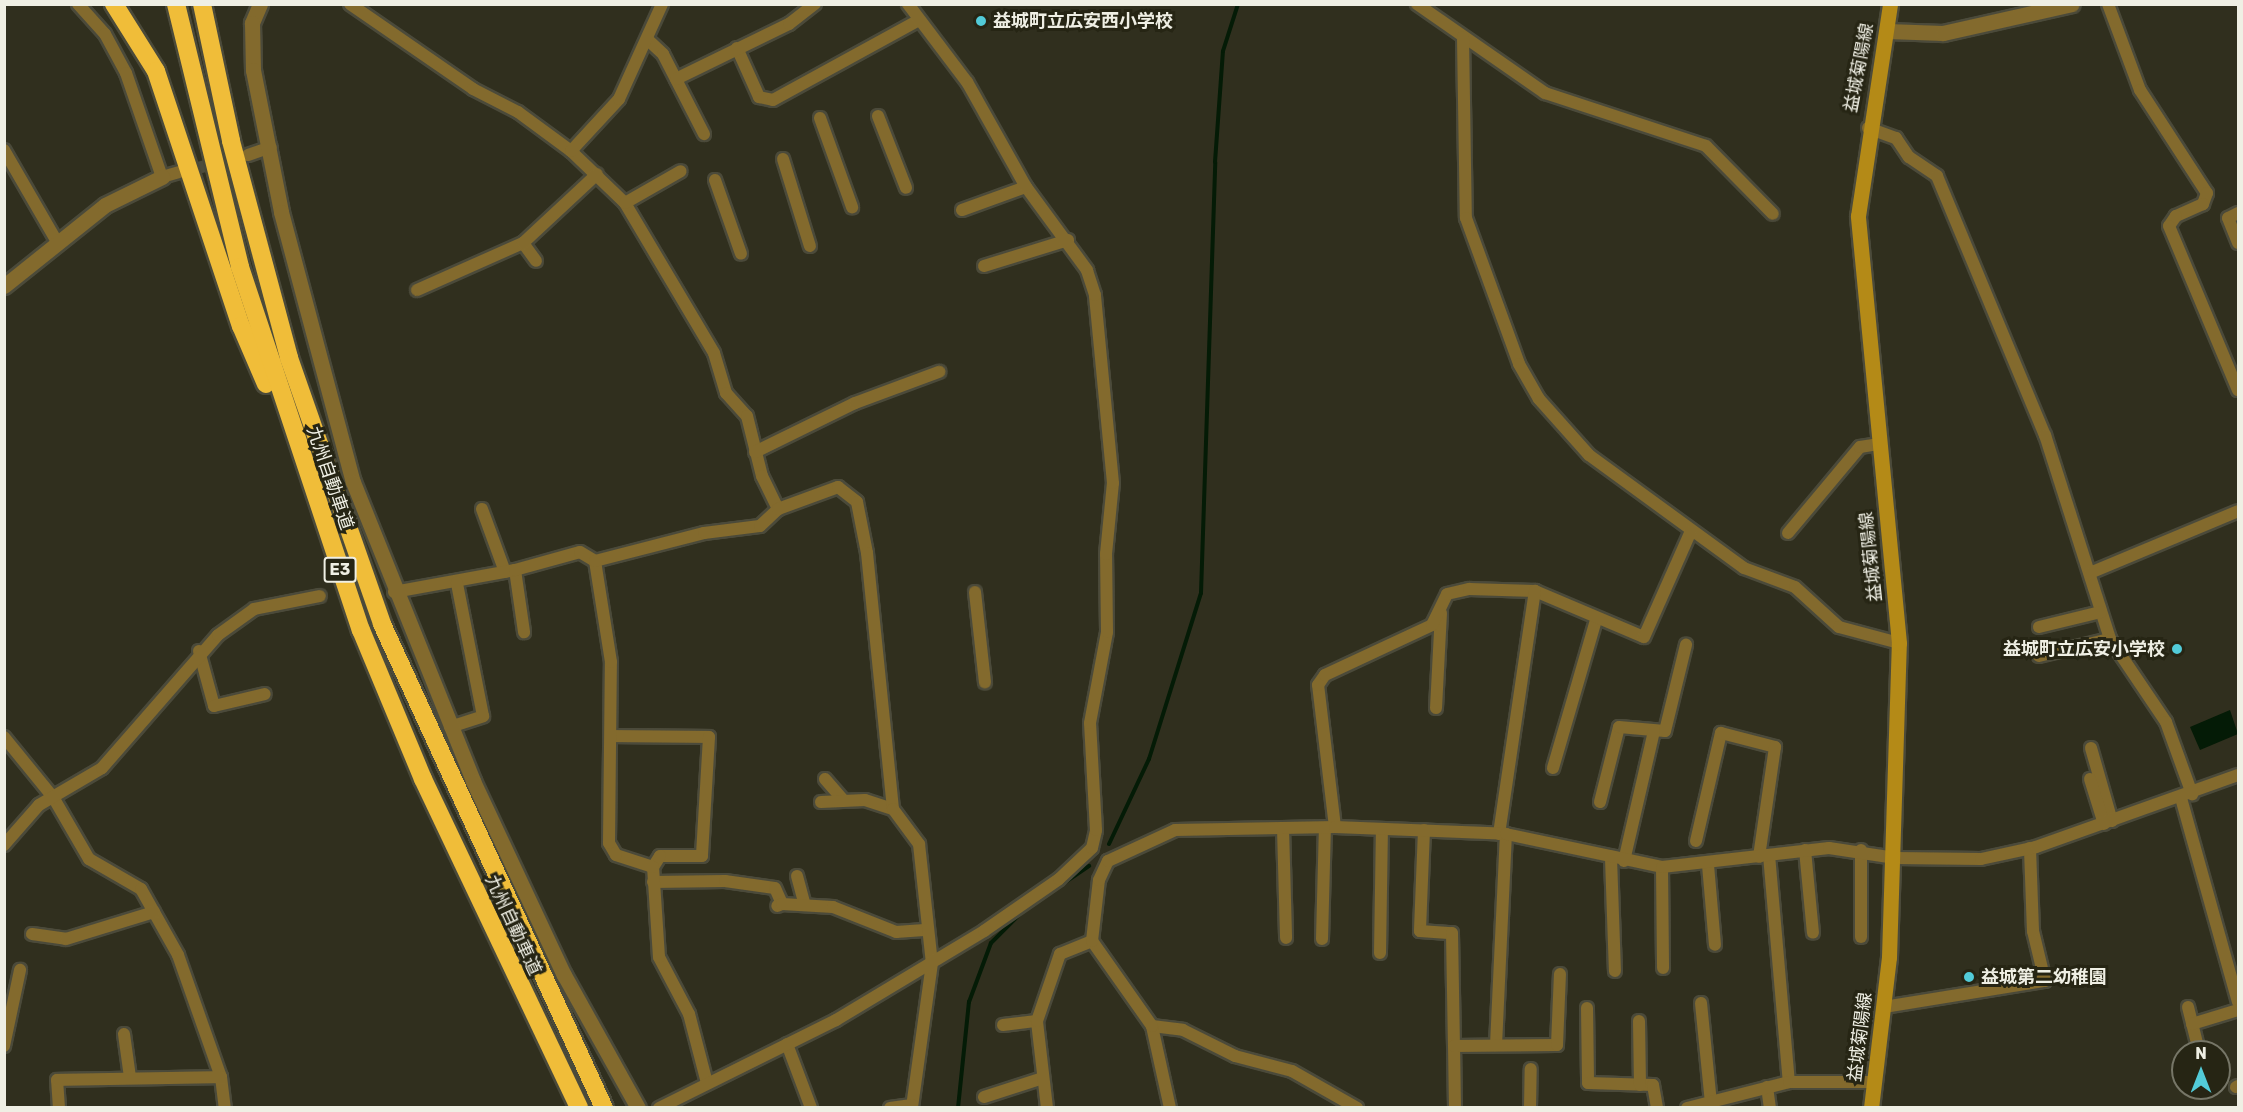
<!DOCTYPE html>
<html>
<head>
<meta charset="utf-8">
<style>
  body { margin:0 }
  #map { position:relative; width:2243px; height:1112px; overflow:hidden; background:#302f1e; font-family:Rubik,"Noto Sans JP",sans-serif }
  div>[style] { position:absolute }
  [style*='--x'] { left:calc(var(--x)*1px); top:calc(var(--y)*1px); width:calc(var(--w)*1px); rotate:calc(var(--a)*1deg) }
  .water>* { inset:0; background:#041b06 }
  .stream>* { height:4px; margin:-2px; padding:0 2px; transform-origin:2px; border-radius:2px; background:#041b06 }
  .minor-tunnel>* { height:12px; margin-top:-6px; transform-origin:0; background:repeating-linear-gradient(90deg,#4d4c3c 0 12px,transparent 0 18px) }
  .roads { filter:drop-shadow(2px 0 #4b4a3a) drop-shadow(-2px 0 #4b4a3a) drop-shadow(0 2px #4b4a3a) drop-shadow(0 -2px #4b4a3a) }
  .minor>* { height:12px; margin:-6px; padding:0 6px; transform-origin:6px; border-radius:6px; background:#836a2d }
  .tertiary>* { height:15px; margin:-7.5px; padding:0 7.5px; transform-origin:7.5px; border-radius:7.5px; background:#836a2d }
  .secondary>* { height:15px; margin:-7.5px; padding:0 7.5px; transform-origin:7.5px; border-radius:7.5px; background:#b48a17 }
  .motorway>* { height:18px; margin:-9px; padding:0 9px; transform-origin:9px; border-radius:9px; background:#f0bd39 }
  .dots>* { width:16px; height:16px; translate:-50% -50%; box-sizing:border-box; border:3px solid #262514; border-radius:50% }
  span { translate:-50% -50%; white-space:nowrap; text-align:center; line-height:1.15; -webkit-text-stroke:6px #262514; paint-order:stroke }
  .shield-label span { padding:2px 4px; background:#262514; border:2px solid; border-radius:4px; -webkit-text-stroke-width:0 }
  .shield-label { font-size:16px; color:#efefe4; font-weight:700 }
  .poi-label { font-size:18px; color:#efefe4; font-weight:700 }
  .left { translate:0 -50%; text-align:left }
  .right { translate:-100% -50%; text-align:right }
  .street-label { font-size:18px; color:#efefe4 }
  .frame { position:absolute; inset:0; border:6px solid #efefe4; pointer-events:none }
  .north { position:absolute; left:2171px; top:1040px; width:60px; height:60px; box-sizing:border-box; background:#262514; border:2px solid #767667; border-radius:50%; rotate:0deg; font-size:16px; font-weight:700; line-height:24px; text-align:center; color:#efefe4 }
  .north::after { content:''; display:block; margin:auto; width:21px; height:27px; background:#52cbd8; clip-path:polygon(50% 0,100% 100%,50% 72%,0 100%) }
</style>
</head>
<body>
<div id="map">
  <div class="water">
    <div style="clip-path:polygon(2230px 710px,2238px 734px,2200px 750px,2190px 727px)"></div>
  </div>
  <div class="stream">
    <div style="--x:1109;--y:844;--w:94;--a:-64.8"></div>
    <div style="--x:1149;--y:759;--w:174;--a:-72.6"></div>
    <div style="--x:1201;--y:593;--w:431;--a:-88.1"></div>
    <div style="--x:1215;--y:162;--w:111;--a:-85.9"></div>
    <div style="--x:1223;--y:51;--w:49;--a:-72.3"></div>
    <div style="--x:1033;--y:904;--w:68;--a:-34.2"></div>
    <div style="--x:958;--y:1108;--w:107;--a:-84.1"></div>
    <div style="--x:969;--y:1002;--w:63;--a:-69.6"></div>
    <div style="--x:991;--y:943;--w:44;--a:-45"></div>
  </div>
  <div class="minor-tunnel">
    <div style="--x:182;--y:172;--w:61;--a:-14.3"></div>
  </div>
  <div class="roads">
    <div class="minor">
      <div style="--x:78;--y:4;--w:40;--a:48"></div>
      <div style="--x:105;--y:34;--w:44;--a:61.7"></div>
      <div style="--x:126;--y:73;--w:110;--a:70.9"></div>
      <div style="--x:162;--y:177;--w:18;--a:-16"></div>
      <div style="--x:350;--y:4;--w:150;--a:34.6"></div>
      <div style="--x:473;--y:89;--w:51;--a:27.1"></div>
      <div style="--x:518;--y:112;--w:66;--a:36.3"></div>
      <div style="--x:571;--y:151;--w:75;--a:43.9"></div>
      <div style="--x:625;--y:203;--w:174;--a:59.3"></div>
      <div style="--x:714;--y:353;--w:42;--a:73.3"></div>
      <div style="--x:726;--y:393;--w:31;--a:48"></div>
      <div style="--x:747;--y:416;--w:62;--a:76"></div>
      <div style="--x:762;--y:476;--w:37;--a:64"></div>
      <div style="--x:1417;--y:4;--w:156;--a:34.8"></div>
      <div style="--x:1545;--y:93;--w:169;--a:18.2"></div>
      <div style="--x:1706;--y:146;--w:95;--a:45.4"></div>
      <div style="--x:2108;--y:4;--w:92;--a:69.6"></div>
      <div style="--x:2140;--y:90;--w:123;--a:57"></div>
      <div style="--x:2207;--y:193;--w:12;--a:110"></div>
      <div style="--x:2203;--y:204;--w:30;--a:156"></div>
      <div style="--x:2176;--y:216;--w:12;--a:125"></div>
      <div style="--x:2169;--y:226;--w:178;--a:67.2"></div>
      <div style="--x:1463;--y:37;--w:181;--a:89.1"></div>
      <div style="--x:1466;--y:218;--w:155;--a:70"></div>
      <div style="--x:1519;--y:364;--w:40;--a:60.3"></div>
      <div style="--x:1539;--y:399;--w:75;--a:48.2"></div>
      <div style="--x:1589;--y:455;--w:192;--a:36.1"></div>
      <div style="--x:1744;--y:568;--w:54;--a:20.4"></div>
      <div style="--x:1795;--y:587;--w:59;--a:42.3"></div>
      <div style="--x:1839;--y:627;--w:62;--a:14.9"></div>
      <div style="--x:647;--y:39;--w:22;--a:43"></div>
      <div style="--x:663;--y:54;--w:90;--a:62.9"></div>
      <div style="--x:737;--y:48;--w:54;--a:65.8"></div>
      <div style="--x:759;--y:97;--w:14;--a:12"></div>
      <div style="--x:773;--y:100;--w:166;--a:-28.7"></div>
      <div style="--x:676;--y:79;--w:126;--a:-26"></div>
      <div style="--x:789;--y:24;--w:33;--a:-38"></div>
      <div style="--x:878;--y:116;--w:77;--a:68.7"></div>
      <div style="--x:820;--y:118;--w:95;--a:70.2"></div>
      <div style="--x:1868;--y:128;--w:30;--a:20"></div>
      <div style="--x:1896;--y:138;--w:23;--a:56"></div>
      <div style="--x:1909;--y:157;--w:34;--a:34"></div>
      <div style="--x:1937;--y:176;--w:281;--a:67.4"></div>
      <div style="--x:2045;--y:435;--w:214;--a:72.3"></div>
      <div style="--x:2110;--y:639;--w:100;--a:56"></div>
      <div style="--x:2166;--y:722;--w:77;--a:70.1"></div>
      <div style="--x:4;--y:150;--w:104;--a:60"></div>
      <div style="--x:571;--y:151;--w:71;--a:-47.3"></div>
      <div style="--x:619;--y:99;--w:104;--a:-65.6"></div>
      <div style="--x:248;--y:155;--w:24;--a:-19"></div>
      <div style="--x:783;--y:159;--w:91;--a:72.8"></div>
      <div style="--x:715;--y:180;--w:78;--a:70.6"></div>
      <div style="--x:625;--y:203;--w:64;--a:-29.7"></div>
      <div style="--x:962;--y:210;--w:68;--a:-19.8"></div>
      <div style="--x:2238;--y:213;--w:11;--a:153"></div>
      <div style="--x:2228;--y:218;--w:27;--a:68"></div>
      <div style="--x:523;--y:243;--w:22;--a:54"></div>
      <div style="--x:984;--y:266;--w:88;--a:-17.2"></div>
      <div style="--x:417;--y:290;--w:116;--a:-23.9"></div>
      <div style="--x:523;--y:243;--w:101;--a:-43"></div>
      <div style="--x:755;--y:452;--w:111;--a:-26.1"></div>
      <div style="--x:855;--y:403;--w:90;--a:-20.3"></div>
      <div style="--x:482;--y:509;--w:67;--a:69.9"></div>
      <div style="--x:1788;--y:533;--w:112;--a:-50.1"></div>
      <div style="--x:1860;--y:447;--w:18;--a:-9"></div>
      <div style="--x:515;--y:570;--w:63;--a:81.7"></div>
      <div style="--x:2090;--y:573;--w:160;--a:-22.7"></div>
      <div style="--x:394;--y:592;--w:123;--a:-10.3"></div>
      <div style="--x:515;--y:570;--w:67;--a:-15.5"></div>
      <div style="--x:580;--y:552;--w:17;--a:31"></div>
      <div style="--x:975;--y:592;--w:91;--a:83.7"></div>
      <div style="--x:2039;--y:627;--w:64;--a:-13.6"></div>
      <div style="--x:199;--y:651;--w:57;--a:74.7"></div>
      <div style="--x:214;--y:706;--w:52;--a:-13.2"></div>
      <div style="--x:2039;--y:656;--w:73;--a:-13.5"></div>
      <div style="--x:1436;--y:708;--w:95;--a:-87"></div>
      <div style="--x:450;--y:727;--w:35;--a:-18"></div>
      <div style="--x:483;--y:716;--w:136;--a:-101.1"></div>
      <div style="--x:613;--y:736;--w:96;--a:0.6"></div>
      <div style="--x:709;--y:737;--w:119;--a:93.4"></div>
      <div style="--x:702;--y:856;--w:42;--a:180"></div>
      <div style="--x:660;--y:856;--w:13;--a:122"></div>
      <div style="--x:4;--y:737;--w:77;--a:50.8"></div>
      <div style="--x:53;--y:797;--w:72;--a:59.9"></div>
      <div style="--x:89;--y:859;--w:60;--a:30"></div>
      <div style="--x:141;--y:889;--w:76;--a:60.7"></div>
      <div style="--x:178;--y:955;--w:129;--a:70.6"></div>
      <div style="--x:221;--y:1077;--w:31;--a:83"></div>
      <div style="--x:2091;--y:748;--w:76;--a:74"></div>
      <div style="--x:1553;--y:768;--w:154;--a:-73.8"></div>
      <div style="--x:825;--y:779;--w:28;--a:49"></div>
      <div style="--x:2090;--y:779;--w:47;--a:72.7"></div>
      <div style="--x:2181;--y:798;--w:212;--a:74.4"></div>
      <div style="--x:821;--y:802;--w:44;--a:-2.6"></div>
      <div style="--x:865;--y:800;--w:29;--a:18"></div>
      <div style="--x:1600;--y:802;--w:77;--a:-75.8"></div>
      <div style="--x:1619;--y:727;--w:46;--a:5"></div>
      <div style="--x:1665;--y:731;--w:89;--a:-76.3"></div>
      <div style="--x:1335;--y:827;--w:143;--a:-96.8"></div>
      <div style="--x:1318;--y:685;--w:12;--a:-55"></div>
      <div style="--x:1325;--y:675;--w:118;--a:-25"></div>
      <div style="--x:1432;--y:625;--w:34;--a:-64"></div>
      <div style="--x:1447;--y:594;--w:23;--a:-13"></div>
      <div style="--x:1469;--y:589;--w:66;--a:1.7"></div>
      <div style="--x:1535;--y:591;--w:118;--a:22.9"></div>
      <div style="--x:1644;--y:637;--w:116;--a:-66.1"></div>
      <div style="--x:1283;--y:828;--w:110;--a:88.4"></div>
      <div style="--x:1424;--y:830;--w:101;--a:92.3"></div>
      <div style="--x:1420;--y:931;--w:32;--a:4"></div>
      <div style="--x:1452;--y:933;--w:113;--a:89"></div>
      <div style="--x:1499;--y:834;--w:246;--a:-81.6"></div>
      <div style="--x:1696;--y:841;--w:111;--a:-77"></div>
      <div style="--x:1721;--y:733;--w:56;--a:14.5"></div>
      <div style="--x:1775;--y:747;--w:111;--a:98.3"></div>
      <div style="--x:4;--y:845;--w:53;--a:-48.8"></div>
      <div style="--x:39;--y:805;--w:73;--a:-30.4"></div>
      <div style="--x:102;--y:768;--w:176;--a:-48.9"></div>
      <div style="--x:218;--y:635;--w:44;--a:-35.8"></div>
      <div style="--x:254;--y:609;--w:67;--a:-11.1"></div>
      <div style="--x:1805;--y:850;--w:83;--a:84.5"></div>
      <div style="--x:1861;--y:850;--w:87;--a:90"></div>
      <div style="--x:1769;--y:855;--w:228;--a:85"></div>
      <div style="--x:1611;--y:858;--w:113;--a:88"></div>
      <div style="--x:1624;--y:861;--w:133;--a:-77"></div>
      <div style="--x:1708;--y:865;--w:80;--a:85"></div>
      <div style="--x:1662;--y:867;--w:101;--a:89.4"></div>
      <div style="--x:797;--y:876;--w:30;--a:75"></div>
      <div style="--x:653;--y:882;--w:72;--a:-0.8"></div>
      <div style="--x:725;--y:881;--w:50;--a:8"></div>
      <div style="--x:775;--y:888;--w:17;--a:66"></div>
      <div style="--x:782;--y:904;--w:5;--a:158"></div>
      <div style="--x:782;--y:904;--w:51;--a:3.4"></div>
      <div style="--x:833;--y:907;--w:68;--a:21.6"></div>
      <div style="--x:896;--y:932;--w:32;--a:-4"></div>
      <div style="--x:32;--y:934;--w:34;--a:8"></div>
      <div style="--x:66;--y:939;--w:92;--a:-17.1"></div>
      <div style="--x:1322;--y:939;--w:111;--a:-88.5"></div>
      <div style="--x:1380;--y:953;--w:124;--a:-89.1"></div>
      <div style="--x:1701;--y:1003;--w:101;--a:84.3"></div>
      <div style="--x:1884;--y:1007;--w:163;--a:-9.2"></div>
      <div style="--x:2045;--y:981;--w:51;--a:-103.5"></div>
      <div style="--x:2033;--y:931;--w:83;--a:-92.1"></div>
      <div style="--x:2188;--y:1007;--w:45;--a:76"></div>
      <div style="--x:1587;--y:1008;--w:75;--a:89.2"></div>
      <div style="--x:1588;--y:1083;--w:65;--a:1.8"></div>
      <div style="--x:1653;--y:1085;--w:23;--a:80"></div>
      <div style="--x:1639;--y:1021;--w:64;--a:89.1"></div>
      <div style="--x:2192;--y:1024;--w:48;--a:-16.9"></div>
      <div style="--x:1003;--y:1025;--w:34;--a:-7"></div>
      <div style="--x:1152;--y:1026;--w:31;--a:7"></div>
      <div style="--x:1183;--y:1030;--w:58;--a:26.6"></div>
      <div style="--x:1235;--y:1056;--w:59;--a:14.7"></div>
      <div style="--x:1292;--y:1071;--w:75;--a:29.6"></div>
      <div style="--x:124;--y:1034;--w:43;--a:82.1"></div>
      <div style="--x:787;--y:1044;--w:68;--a:69.4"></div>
      <div style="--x:1496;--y:1045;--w:211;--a:-87.3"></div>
      <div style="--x:4;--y:1046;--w:78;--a:-78.1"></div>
      <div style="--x:707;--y:1083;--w:71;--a:-104.6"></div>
      <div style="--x:689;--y:1014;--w:64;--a:-117.8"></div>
      <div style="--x:659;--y:957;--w:90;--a:-93.8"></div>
      <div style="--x:653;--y:867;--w:39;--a:-162"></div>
      <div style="--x:616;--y:855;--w:14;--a:-120"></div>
      <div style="--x:609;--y:843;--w:181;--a:-89.4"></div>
      <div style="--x:611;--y:662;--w:102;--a:-99"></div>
      <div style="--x:595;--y:561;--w:113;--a:-14.4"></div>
      <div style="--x:704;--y:533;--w:56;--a:-7.1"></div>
      <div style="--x:760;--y:526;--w:25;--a:-43"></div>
      <div style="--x:778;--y:509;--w:64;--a:-20.1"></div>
      <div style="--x:838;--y:487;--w:24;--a:38"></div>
      <div style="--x:857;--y:502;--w:52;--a:78.9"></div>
      <div style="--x:867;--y:553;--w:257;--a:84.2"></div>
      <div style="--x:893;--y:809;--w:44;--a:53.4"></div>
      <div style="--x:919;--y:844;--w:120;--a:83.8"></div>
      <div style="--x:932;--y:963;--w:146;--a:97.9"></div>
      <div style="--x:1767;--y:1087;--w:21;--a:82"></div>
      <div style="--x:2236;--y:1087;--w:2;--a:-27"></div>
      <div style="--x:984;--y:1097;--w:62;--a:-17.9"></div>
      <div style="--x:59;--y:1108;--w:28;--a:-94"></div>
      <div style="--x:57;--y:1080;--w:164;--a:-1"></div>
      <div style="--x:659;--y:1108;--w:198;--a:-26.4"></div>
      <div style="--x:836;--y:1020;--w:173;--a:-31"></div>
      <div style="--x:984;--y:931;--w:91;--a:-34.7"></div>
      <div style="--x:1059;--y:879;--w:45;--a:-43.2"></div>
      <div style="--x:1092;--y:848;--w:18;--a:-77"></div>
      <div style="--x:1096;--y:830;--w:107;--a:-93.2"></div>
      <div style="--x:1090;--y:723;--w:93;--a:-79.4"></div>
      <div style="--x:1107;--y:632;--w:78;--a:-90.7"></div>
      <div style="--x:1106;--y:554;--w:71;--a:-84.4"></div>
      <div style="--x:1113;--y:483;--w:189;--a:-95.5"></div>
      <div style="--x:1095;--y:295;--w:26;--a:-108"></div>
      <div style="--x:1087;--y:270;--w:103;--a:-126.3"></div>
      <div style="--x:1026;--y:187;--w:120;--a:-119.3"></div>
      <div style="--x:967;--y:82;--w:98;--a:-127.1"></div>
      <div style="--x:890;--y:1108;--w:22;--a:-8"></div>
      <div style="--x:1047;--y:1108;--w:88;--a:-96.6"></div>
      <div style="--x:1037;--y:1021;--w:71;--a:-71.1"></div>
      <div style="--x:1060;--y:954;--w:35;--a:-22"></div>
      <div style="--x:1170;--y:1108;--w:84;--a:-102.4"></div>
      <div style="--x:1152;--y:1026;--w:104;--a:-125.2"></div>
      <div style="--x:1092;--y:941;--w:61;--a:-83.5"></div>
      <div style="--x:1099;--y:880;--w:21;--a:-65"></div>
      <div style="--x:1108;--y:861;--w:74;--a:-24.8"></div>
      <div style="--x:1175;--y:830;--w:160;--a:-1.1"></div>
      <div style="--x:1335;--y:827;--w:171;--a:2.3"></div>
      <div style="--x:1506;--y:834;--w:159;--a:11.9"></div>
      <div style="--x:1662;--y:867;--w:168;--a:-6.5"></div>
      <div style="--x:1829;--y:848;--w:67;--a:8.6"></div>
      <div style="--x:1895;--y:858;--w:86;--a:0.7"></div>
      <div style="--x:1981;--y:859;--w:56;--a:-12.3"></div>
      <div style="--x:2036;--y:847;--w:214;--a:-19.6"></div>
      <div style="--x:1455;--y:1108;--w:62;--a:-90.9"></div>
      <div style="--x:1454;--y:1046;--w:103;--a:-0.6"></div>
      <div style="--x:1557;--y:1045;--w:71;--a:-87.6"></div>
      <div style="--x:1530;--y:1108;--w:39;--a:-89"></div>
      <div style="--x:1687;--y:1108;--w:105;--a:-14.3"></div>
      <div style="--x:1789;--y:1082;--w:85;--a:0"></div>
    </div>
    <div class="tertiary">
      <div style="--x:260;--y:4;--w:21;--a:113"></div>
      <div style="--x:252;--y:23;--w:47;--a:88.8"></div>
      <div style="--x:253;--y:70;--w:145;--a:78.8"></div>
      <div style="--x:281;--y:212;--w:279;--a:75.1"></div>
      <div style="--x:353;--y:482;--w:322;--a:68.1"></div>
      <div style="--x:473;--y:781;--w:214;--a:64.9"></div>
      <div style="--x:564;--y:975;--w:152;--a:60.9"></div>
      <div style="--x:1887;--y:31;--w:56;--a:2"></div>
      <div style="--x:1943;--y:33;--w:132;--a:-12.7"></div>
      <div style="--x:4;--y:286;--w:129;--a:-38.7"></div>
      <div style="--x:105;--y:205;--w:64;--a:-26.2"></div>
    </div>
    <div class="secondary">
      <div style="--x:1871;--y:1108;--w:152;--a:-83.2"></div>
      <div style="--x:1889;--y:957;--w:314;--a:-88.2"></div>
      <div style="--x:1899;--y:643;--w:429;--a:-95.5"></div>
      <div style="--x:1858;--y:216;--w:214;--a:-81.4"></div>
    </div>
    <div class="motorway">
      <div style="--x:114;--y:4;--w:79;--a:57.9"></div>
      <div style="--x:156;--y:71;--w:269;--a:71.6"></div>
      <div style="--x:241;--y:326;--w:63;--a:66.7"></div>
      <div style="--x:176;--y:4;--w:271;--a:76.3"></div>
      <div style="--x:240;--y:267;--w:383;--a:71.6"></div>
      <div style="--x:361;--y:630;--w:161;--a:67.4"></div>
      <div style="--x:423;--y:779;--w:364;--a:64.6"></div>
      <div style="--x:202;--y:4;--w:140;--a:78"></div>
      <div style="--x:231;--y:141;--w:225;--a:75"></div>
      <div style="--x:289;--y:358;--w:282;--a:70.7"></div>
      <div style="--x:382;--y:624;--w:532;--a:65.36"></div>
    </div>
  </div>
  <div class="dots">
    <div style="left:981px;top:21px;background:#52cbd8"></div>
    <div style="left:2177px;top:649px;background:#52cbd8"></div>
    <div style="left:1969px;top:977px;background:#52cbd8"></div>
  </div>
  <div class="shield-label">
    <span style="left:340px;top:570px">E3</span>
  </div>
  <div class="poi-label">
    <span class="left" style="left:993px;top:21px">益城町立広安西小学校</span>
    <span class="right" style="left:2165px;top:649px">益城町立広安小学校</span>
    <span class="left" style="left:1981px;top:977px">益城第二幼稚園</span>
  </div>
  <div class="street-label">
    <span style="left:1859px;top:68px;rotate:-79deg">益城菊陽線</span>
    <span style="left:330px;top:478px;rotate:71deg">九州自動車道</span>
    <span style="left:1871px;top:557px;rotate:-96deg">益城菊陽線</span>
    <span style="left:513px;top:925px;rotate:65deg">九州自動車道</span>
    <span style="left:1860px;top:1037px;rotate:-83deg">益城菊陽線</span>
  </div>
  <div class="frame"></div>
  <div class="north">N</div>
</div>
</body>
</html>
